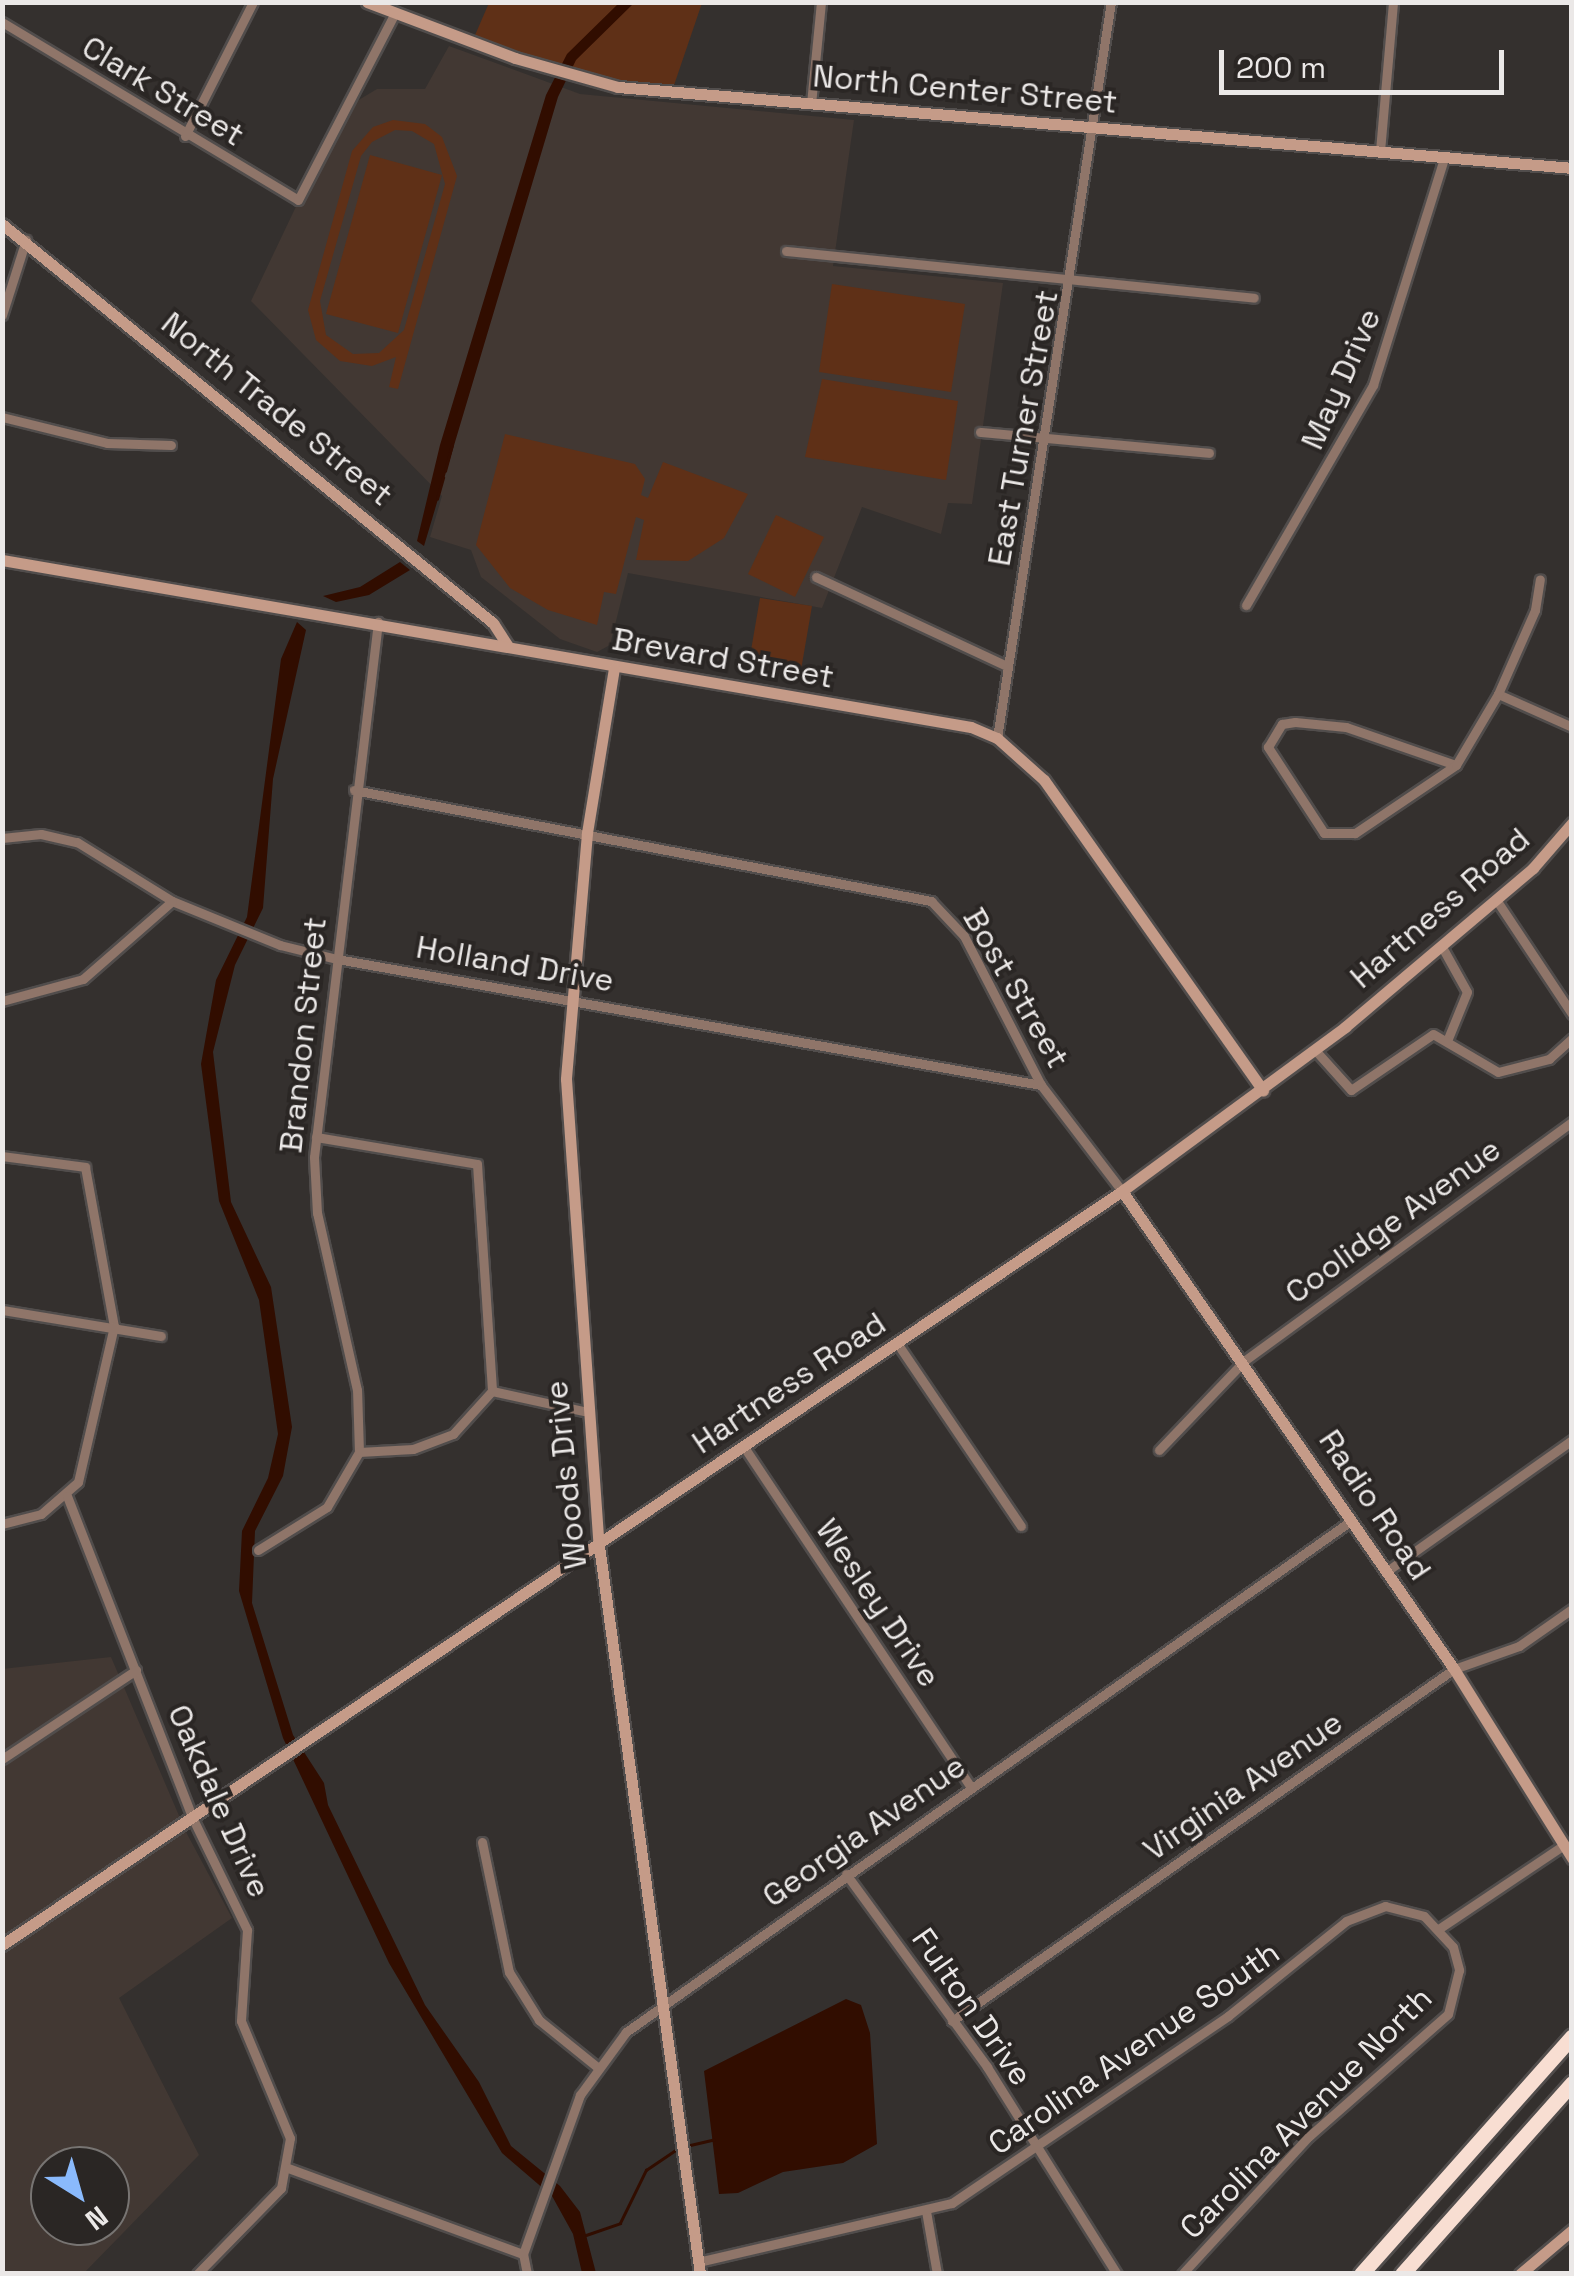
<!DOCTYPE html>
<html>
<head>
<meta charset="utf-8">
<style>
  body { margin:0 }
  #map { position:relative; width:1574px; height:2276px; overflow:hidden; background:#34302e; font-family:"Space Grotesk",sans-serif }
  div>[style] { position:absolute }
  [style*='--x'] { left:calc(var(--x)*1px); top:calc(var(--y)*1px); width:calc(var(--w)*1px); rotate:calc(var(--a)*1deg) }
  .built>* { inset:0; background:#423833 }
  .green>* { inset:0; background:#5f3017 }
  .water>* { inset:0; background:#310d00 }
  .stream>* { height:2.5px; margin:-1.25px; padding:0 1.25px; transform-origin:1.25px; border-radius:1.25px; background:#310d00 }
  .roads { filter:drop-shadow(2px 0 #514d4c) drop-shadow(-2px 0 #514d4c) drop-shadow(0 2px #514d4c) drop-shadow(0 -2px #514d4c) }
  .street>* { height:9px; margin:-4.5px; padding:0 4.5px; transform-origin:4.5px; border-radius:4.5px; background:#8f7569 }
  .secondary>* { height:11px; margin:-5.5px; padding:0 5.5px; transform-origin:5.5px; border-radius:5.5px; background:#c59b88 }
  .highway>* { height:15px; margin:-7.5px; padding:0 7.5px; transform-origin:7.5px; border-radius:7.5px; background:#f8ded2 }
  span { translate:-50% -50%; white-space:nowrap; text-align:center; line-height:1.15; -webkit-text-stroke:8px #2a2624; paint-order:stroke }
  .street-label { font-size:32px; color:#ebe8e7 }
  .frame { position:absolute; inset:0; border:5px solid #ebe8e7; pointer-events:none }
  .north { position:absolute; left:30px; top:2146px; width:100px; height:100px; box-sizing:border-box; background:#2a2624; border:2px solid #777472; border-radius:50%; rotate:143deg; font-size:28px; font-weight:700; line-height:40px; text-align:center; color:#ebe8e7 }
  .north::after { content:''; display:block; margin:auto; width:35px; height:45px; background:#8abafc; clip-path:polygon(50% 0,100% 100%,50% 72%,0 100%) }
  .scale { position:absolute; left:1219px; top:50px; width:285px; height:45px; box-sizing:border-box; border:5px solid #ebe8e7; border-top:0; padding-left:12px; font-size:30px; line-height:35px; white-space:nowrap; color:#ebe8e7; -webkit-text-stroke:8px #2a2624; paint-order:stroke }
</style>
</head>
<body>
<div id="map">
  <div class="built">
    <div style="clip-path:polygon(449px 46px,580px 94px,854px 120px,833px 266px,1003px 283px,972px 504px,948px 503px,941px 534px,862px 507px,822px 608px,628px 573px,610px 645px,597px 652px,560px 639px,481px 577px,471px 550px,430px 537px,442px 496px,251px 301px,342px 110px,377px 89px,425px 89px)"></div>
    <div style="clip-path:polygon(evenodd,111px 1657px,186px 1832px,232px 1918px,119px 1998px,199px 2155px,84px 2273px,3px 2273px,2px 1669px,111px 1657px,50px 2166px,110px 2166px,110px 2226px,50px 2226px,50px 2166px)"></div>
  </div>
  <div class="green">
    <div style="clip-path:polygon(489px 3px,702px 3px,671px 94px,472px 42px)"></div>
    <div style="clip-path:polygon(evenodd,393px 120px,425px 124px,442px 137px,457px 176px,398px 389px,389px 387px,396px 357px,372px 366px,340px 361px,316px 340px,308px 310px,352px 151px,373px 127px,393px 120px,395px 130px,412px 131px,434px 144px,445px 184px,404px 330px,379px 353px,353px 354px,326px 335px,320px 301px,361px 156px,372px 142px,395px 130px)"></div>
    <div style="clip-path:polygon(370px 155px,442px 175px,398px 333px,326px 314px)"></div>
    <div style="clip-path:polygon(832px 284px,965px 304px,951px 392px,819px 372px)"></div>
    <div style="clip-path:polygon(822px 379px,958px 401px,946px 480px,805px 457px)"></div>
    <div style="clip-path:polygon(505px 434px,635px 464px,645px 479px,641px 495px,648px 498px,663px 462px,748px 494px,724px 538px,688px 561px,636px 560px,644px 520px,636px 517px,616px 594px,604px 592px,597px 625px,548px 610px,510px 588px,476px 545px)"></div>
    <div style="clip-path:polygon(776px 515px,824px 537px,795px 597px,748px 574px)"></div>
    <div style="clip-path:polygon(760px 598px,812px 606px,801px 670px,749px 662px)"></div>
  </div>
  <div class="water">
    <div style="clip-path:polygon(619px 3px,634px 3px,576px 60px,558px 97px,424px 546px,417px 541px,440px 445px,546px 95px,567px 54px)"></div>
    <div style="clip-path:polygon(400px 562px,410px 570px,369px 595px,336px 602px,323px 596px,360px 587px)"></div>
    <div style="clip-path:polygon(297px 622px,306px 630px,273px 779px,263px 908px,235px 965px,213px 1052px,231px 1202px,271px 1287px,292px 1427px,283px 1476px,255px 1531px,252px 1603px,293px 1735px,324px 1783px,328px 1805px,425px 2005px,479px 2082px,511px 2146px,560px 2186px,580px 2212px,596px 2273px,582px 2273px,573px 2234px,552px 2196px,502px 2153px,389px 1963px,283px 1738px,239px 1591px,242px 1531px,268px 1478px,278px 1434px,259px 1300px,219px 1201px,201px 1064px,216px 980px,247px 917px,281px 659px)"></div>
    <div style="clip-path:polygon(846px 1999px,861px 2005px,870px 2033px,877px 2144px,843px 2163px,783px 2172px,738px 2193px,719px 2194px,704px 2071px)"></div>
  </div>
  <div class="stream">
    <div style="--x:445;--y:471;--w:27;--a:-75"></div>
    <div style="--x:437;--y:499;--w:22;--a:-74"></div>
    <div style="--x:686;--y:2146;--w:28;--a:-13"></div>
    <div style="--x:586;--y:2235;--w:36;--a:-19"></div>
    <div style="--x:620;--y:2223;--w:59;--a:-63.9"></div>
    <div style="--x:646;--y:2170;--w:40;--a:-34"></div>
  </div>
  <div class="roads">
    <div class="street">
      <div style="--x:2;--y:22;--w:345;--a:31"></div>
      <div style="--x:298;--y:200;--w:211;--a:-62.6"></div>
      <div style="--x:811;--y:104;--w:102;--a:-84.4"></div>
      <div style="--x:185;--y:136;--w:150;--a:-63.1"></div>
      <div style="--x:1380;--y:151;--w:150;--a:-85"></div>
      <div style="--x:786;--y:251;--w:470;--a:5.7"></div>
      <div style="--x:2;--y:315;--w:79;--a:-72.3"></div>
      <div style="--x:2;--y:417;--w:108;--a:13.9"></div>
      <div style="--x:107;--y:443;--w:64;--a:1.8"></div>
      <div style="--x:980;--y:432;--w:230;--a:5.2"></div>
      <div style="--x:816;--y:577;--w:211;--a:25"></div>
      <div style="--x:1246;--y:605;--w:254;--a:-60"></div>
      <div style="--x:1373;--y:385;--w:238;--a:-72.6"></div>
      <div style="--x:1498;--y:694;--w:81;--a:24"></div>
      <div style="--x:1295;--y:722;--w:51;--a:5.6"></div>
      <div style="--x:1346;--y:727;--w:116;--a:19.1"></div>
      <div style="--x:1456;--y:765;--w:122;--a:146"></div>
      <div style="--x:1355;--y:833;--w:31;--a:180"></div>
      <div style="--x:1324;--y:833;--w:103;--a:-123.1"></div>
      <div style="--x:1268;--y:747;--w:27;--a:-59"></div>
      <div style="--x:1282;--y:724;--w:13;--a:-9"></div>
      <div style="--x:997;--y:738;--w:745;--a:-81.2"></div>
      <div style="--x:1456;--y:765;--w:82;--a:-59.4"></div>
      <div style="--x:1498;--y:694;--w:92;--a:-66.2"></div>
      <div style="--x:1535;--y:610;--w:31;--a:-81"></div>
      <div style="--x:354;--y:790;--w:588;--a:10.89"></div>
      <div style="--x:931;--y:901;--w:48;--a:46.7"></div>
      <div style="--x:964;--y:936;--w:168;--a:62.7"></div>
      <div style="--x:1041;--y:1085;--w:133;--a:52.6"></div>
      <div style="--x:2;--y:838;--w:39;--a:-6"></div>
      <div style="--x:41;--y:834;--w:37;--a:13"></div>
      <div style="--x:77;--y:842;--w:112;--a:31.8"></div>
      <div style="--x:172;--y:901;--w:117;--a:22.2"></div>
      <div style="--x:280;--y:945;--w:59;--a:13.8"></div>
      <div style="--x:337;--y:959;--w:715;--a:10.15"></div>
      <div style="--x:1497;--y:901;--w:136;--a:56.4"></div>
      <div style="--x:1442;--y:947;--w:51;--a:60.9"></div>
      <div style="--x:1467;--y:992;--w:53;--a:112.2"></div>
      <div style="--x:2;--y:1001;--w:84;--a:-15.2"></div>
      <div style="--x:83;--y:979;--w:118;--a:-41.2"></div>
      <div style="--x:1315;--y:1050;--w:54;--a:48"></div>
      <div style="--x:1351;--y:1090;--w:99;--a:-34.3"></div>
      <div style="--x:1433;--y:1034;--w:75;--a:30.3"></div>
      <div style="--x:1498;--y:1072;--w:53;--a:-14.3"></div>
      <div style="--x:1549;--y:1059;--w:31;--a:-42"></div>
      <div style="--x:316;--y:1137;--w:163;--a:9.5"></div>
      <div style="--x:477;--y:1164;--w:227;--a:86.2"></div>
      <div style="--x:2;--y:1156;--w:84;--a:7.5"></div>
      <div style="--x:85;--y:1167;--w:162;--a:79.7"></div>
      <div style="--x:114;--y:1326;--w:160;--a:103"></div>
      <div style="--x:78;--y:1482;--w:49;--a:139.1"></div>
      <div style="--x:41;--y:1514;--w:40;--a:165.6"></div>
      <div style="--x:2;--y:1310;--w:161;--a:9.3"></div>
      <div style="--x:897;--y:1343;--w:221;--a:55.9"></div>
      <div style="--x:744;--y:1447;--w:409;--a:56.3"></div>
      <div style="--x:1159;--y:1450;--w:123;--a:-46.3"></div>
      <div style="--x:1244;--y:1361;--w:406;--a:-36.1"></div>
      <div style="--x:359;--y:1452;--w:62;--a:-91.8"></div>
      <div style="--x:357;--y:1390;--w:181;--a:-102.7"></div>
      <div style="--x:317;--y:1213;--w:56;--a:-93.1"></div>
      <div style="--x:314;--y:1157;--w:539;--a:-83.18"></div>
      <div style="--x:67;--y:1496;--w:344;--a:68.7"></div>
      <div style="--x:192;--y:1817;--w:126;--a:64"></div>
      <div style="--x:247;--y:1930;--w:91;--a:93.8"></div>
      <div style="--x:241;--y:2021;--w:127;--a:67.3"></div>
      <div style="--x:290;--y:2138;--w:51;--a:100.2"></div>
      <div style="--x:281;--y:2188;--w:120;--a:134.3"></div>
      <div style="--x:258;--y:1550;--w:81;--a:-31.9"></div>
      <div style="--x:327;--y:1507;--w:64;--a:-59.8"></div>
      <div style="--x:359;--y:1452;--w:54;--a:-3.2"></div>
      <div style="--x:413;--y:1449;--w:43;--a:-20.6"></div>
      <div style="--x:453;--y:1434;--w:58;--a:-47.8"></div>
      <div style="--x:492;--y:1391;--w:94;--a:12.3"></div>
      <div style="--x:1387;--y:1571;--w:227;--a:-35.3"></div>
      <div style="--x:2;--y:1759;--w:161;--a:-33.6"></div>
      <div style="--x:482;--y:1842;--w:133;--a:78.3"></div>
      <div style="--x:509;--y:1972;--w:57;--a:58"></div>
      <div style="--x:539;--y:2020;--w:73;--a:38.9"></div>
      <div style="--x:846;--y:1874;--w:239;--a:53.8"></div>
      <div style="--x:987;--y:2067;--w:244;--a:57.9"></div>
      <div style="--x:1440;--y:1928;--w:149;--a:-33.8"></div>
      <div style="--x:952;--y:2021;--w:613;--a:-35.04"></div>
      <div style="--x:1454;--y:1669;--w:69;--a:-19.5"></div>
      <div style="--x:1519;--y:1646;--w:65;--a:-34.9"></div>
      <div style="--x:288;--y:2168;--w:250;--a:20.1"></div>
      <div style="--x:926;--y:2211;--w:64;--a:80.1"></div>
      <div style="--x:698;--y:2262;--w:261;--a:-13.1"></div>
      <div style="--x:952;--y:2203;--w:333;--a:-34.1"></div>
      <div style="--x:1228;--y:2016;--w:151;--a:-38.8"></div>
      <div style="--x:1346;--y:1921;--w:42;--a:-21"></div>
      <div style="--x:1385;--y:1906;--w:40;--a:14.4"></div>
      <div style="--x:1424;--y:1916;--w:42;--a:46.9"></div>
      <div style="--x:1453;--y:1947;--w:24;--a:75"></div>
      <div style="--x:1459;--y:1970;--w:45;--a:104"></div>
      <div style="--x:1448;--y:2014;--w:186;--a:138.7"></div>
      <div style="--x:1308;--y:2137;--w:186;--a:132.6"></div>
      <div style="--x:527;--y:2274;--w:20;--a:-101"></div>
      <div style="--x:523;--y:2254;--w:169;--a:-70.3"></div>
      <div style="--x:580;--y:2095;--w:78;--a:-53.9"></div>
      <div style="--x:626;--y:2032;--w:888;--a:-35.19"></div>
    </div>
    <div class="secondary">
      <div style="--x:367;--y:2;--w:158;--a:20.7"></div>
      <div style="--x:515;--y:58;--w:107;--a:15.7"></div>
      <div style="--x:618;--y:87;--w:957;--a:4.85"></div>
      <div style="--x:2;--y:224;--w:633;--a:39.1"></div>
      <div style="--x:493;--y:623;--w:27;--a:57"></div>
      <div style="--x:2;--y:560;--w:983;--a:9.78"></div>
      <div style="--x:971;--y:727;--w:28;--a:23"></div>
      <div style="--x:997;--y:738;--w:63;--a:41.8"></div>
      <div style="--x:1044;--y:780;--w:380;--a:54.8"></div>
      <div style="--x:614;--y:668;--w:167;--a:99.3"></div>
      <div style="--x:587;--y:833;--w:247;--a:94.9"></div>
      <div style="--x:566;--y:1079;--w:468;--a:86"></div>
      <div style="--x:599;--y:1546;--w:735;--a:82.1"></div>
      <div style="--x:1122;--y:1191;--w:582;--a:55.22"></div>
      <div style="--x:1454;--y:1669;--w:223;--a:58"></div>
      <div style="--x:2;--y:1945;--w:1350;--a:-33.95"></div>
      <div style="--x:1122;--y:1191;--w:277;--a:-36.3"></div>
      <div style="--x:1345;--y:1027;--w:246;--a:-40.2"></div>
      <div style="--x:1533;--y:868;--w:60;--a:-49.1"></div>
      <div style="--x:1520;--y:2274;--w:68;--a:-40.2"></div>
    </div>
    <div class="highway">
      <div style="--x:1361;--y:2274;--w:318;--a:-48.4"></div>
      <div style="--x:1402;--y:2274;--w:256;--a:-48.3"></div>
    </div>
  </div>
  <div class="street-label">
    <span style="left:965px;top:89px;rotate:5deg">North Center Street</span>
    <span style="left:163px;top:91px;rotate:31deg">Clark Street</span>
    <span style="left:1341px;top:379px;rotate:-66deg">May Drive</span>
    <span style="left:277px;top:409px;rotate:39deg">North Trade Street</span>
    <span style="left:1023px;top:428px;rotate:-80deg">East Turner Street</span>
    <span style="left:723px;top:658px;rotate:10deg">Brevard Street</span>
    <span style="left:1440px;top:908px;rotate:-41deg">Hartness Road</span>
    <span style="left:515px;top:964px;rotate:10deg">Holland Drive</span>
    <span style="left:1016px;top:988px;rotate:60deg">Bost Street</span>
    <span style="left:303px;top:1035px;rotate:-84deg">Brandon Street</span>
    <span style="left:1393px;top:1221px;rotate:-36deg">Coolidge Avenue</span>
    <span style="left:789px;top:1383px;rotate:-34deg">Hartness Road</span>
    <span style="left:566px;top:1475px;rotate:-96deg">Woods Drive</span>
    <span style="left:1375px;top:1505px;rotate:56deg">Radio Road</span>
    <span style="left:878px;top:1603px;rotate:56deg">Wesley Drive</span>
    <span style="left:1243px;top:1786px;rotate:-35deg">Virginia Avenue</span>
    <span style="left:219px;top:1801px;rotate:66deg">Oakdale Drive</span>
    <span style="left:864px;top:1831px;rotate:-35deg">Georgia Avenue</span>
    <span style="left:972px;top:2007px;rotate:55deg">Fulton Drive</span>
    <span style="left:1134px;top:2048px;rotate:-35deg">Carolina Avenue South</span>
    <span style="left:1306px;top:2113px;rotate:-45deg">Carolina Avenue North</span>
  </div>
  <div class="frame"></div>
  <div class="north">N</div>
  <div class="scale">200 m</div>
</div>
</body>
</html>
